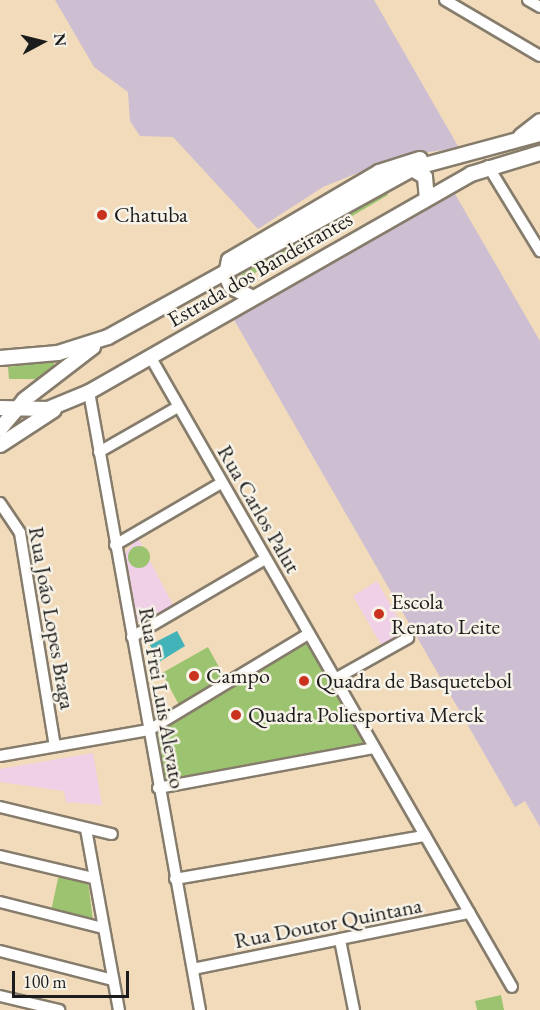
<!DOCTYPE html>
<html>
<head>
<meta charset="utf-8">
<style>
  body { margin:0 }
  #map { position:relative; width:540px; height:1010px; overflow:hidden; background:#f1dbbb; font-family:"EB Garamond",serif }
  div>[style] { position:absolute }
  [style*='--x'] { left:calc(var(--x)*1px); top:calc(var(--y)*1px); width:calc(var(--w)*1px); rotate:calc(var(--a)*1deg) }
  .built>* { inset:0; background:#efd0e6 }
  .industrial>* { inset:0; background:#cdbed2 }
  .green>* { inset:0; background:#9cc470 }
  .round { border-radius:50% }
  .water>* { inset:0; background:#42b3b9 }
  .roads { filter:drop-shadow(2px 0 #867c6c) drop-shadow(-2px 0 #867c6c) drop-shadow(0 2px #867c6c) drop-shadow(0 -2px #867c6c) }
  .minor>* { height:10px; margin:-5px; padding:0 5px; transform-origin:5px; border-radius:5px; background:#fff }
  .major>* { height:14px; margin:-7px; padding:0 7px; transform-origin:7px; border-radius:7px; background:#fff }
  .dots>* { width:16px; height:16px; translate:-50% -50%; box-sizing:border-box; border:3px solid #f7f3e8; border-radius:50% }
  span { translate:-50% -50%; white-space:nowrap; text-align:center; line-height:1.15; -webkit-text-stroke:5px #f7f3e8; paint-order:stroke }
  .poi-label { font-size:22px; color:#1c1c1c }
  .left { translate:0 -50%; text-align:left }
  .street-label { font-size:22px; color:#1c1c1c }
  .north { position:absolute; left:12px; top:12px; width:60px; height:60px; -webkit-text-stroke:4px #f7f3e8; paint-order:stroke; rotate:83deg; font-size:16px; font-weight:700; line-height:24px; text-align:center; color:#1c1c1c }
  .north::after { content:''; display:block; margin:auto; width:21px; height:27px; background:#1c1c1c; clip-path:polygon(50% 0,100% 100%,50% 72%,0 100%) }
  .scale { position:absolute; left:12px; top:971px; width:117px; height:27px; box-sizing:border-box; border:3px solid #1c1c1c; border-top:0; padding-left:8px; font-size:18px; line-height:21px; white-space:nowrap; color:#1c1c1c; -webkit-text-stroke:4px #f7f3e8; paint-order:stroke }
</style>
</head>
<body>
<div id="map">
  <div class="built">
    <div style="clip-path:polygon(138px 538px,174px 607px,141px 625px,135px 618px,124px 554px)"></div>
    <div style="clip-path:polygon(377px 581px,406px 632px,382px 646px,353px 596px)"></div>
    <div style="clip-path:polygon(93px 753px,102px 805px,66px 802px,64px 791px,0 782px,0 769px)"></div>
  </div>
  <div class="industrial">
    <div style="clip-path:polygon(55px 0,374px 0,459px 148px,399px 156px,323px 187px,258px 229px,173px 137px,140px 136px,130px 121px,128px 92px,94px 67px)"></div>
    <div style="clip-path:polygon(455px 194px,540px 341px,540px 827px,525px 801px,515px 807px,233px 318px)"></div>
  </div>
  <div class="green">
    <div style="clip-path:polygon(385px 190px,388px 195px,243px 280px,239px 276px)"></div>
    <div style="clip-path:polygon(53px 361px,55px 367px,40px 379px,9px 379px,8px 367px)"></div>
    <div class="round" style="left:128px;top:546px;width:22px;height:22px"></div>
    <div style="clip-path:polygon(307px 635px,371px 744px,164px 781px,152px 726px)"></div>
    <div style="clip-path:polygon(208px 647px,225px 678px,179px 705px,162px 673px)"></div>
    <div style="clip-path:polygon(59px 874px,88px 882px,93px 920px,51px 911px)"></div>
    <div style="clip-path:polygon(501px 995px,504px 1010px,477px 1010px,475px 1001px)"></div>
  </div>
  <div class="water">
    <div style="clip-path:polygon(177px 631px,185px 646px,159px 662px,150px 645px)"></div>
  </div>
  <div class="roads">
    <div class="minor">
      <div style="--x:445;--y:0;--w:110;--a:30.5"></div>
      <div style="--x:528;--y:0;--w:14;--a:30"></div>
      <div style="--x:488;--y:166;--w:100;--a:58.5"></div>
      <div style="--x:151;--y:358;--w:725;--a:60.15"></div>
      <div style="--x:89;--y:392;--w:628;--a:79.82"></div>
      <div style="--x:99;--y:452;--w:91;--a:-29.7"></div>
      <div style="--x:0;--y:503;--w:36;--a:56"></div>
      <div style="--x:20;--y:533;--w:216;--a:80.7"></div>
      <div style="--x:115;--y:545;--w:123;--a:-30.3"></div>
      <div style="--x:132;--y:637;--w:154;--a:-30.4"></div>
      <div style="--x:335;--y:679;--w:84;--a:-29.3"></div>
      <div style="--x:0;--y:756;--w:151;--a:-9.9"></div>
      <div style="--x:149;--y:730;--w:186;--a:-31.1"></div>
      <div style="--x:158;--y:788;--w:219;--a:-10.5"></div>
      <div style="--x:0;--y:807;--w:115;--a:13.6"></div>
      <div style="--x:86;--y:829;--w:184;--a:79.7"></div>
      <div style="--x:0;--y:856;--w:96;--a:13.3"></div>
      <div style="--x:175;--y:879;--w:254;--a:-9.8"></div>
      <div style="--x:0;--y:902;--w:106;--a:14.2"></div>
      <div style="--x:340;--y:940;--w:71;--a:78.7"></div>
      <div style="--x:0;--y:951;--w:117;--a:14.4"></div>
      <div style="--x:193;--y:969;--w:282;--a:-11.5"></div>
      <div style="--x:0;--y:996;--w:61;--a:13.3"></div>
    </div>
    <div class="major">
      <div style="--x:521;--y:136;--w:24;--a:-38"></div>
      <div style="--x:407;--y:166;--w:21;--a:31"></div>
      <div style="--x:425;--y:177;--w:21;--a:85"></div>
      <div style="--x:249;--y:296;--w:20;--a:-153"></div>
      <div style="--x:231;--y:287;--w:13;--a:-113"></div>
      <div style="--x:226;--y:275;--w:15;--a:-79"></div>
      <div style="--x:229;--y:260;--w:174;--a:-30.4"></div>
      <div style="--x:379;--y:172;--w:43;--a:-17.6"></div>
      <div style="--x:0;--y:358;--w:58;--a:-4.9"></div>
      <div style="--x:58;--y:353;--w:52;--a:-17.7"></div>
      <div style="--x:108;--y:337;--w:350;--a:-28.9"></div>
      <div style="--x:414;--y:168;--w:131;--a:-15.1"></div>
      <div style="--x:0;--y:408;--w:48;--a:1.2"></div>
      <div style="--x:48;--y:409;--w:44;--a:-22.5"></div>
      <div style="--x:89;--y:392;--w:440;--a:-29.7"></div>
      <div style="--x:471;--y:174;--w:72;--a:-16.9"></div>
      <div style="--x:0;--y:429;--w:38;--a:-50"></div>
      <div style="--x:24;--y:400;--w:87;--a:-37.5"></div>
      <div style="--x:0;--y:445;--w:64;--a:-32.9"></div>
    </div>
  </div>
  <div class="dots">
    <div style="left:102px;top:215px;background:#c8321e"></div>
    <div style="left:379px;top:614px;background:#c8321e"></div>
    <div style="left:194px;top:676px;background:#c8321e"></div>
    <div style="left:304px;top:681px;background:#c8321e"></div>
    <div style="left:236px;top:715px;background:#c8321e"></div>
  </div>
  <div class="poi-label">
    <span class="left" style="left:114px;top:215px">Chatuba</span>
    <span class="left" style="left:391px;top:614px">Escola<br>Renato Leite</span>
    <span class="left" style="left:206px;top:676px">Campo</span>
    <span class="left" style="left:316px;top:681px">Quadra de Basquetebol</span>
    <span class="left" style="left:248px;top:715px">Quadra Poliesportiva Merck</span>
  </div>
  <div class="street-label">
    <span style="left:260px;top:269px;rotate:-30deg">Estrada dos Bandeirantes</span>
    <span style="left:259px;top:509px;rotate:60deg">Rua Carlos Palut</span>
    <span style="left:52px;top:618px;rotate:80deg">Rua João Lopes Braga</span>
    <span style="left:162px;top:698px;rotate:80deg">Rua Frei Luis Alevato</span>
    <span style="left:328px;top:923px;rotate:-11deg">Rua Doutor Quintana</span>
  </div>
  <div class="north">N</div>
  <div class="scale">100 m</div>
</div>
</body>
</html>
